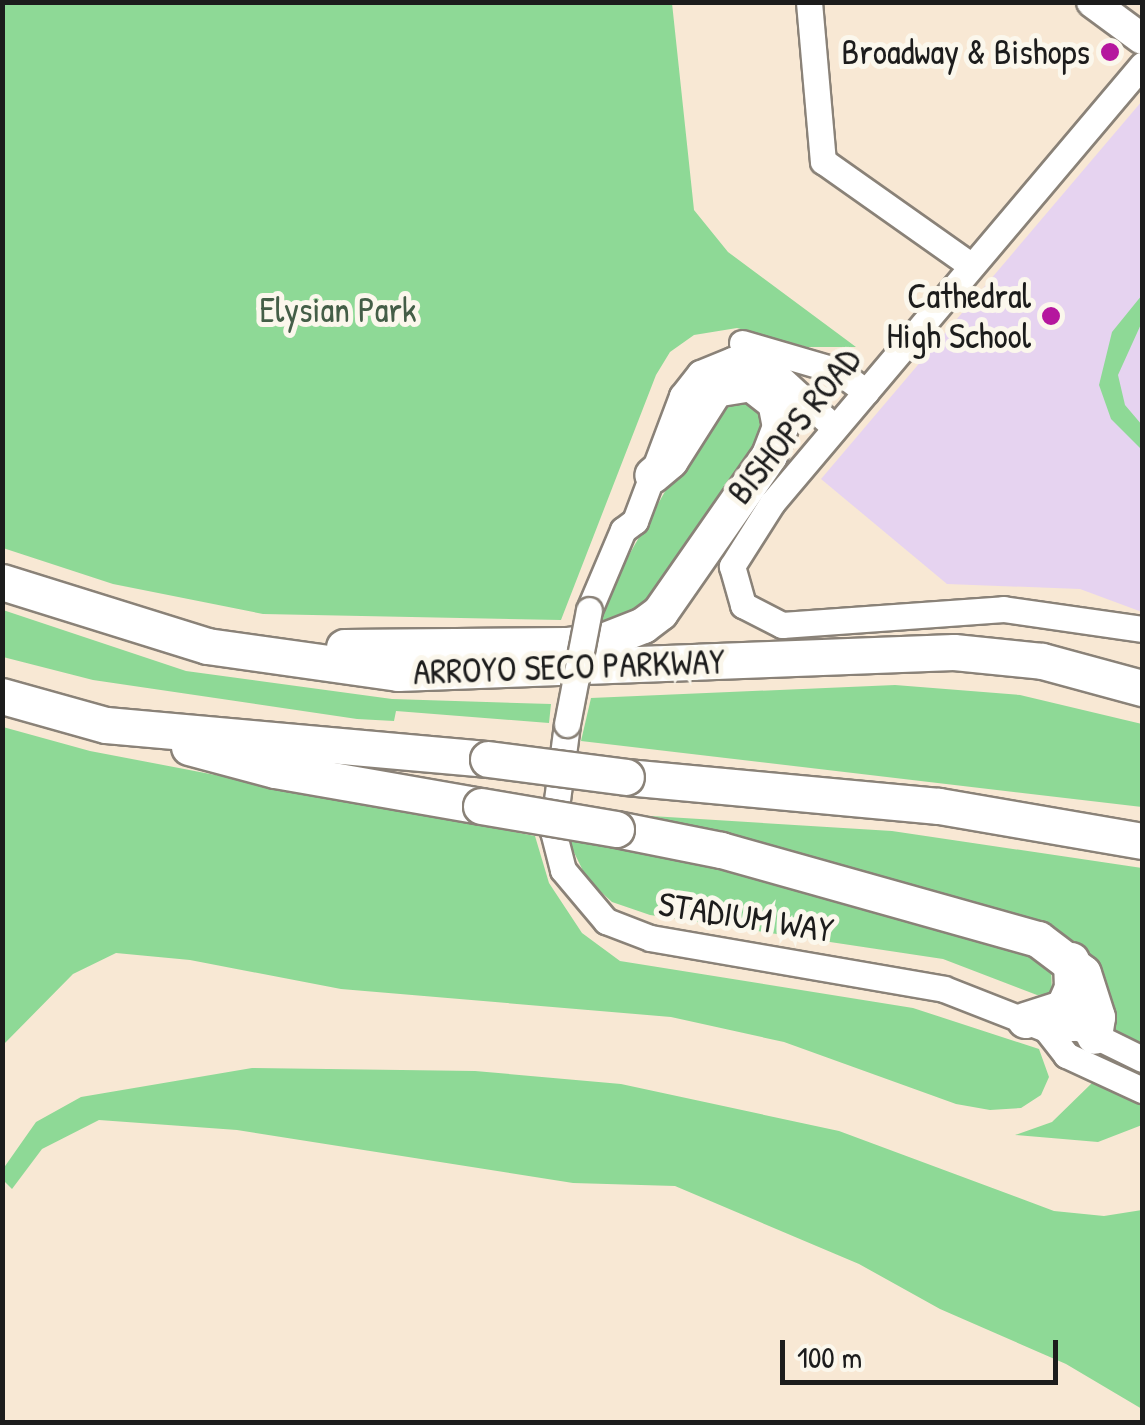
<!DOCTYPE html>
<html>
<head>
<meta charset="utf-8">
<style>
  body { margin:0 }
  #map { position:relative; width:1145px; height:1425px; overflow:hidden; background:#f8e8d4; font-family:"Patrick Hand",sans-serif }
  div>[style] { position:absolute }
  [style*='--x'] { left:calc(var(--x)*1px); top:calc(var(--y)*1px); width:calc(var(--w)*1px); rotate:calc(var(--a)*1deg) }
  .built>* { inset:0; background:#e6d3f0 }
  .green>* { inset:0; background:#8ed996 }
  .roads { filter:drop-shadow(2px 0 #8a8278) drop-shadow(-2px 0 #8a8278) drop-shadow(0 2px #8a8278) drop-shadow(0 -2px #8a8278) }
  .minor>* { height:25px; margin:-12.5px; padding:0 12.5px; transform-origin:12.5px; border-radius:12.5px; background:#fff }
  .major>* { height:30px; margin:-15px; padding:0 15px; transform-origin:15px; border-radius:15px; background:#fff }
  .highway>* { height:35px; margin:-17.5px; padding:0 17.5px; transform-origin:17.5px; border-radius:17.5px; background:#fff }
  .bridges { filter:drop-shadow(2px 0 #8a8278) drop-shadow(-2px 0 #8a8278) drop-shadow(0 2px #8a8278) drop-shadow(0 -2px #8a8278) }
  .minor-bridge>* { height:25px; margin:-12.5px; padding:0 12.5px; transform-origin:12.5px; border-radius:12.5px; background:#fff }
  .highway-bridge>* { height:35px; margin:-17.5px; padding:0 17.5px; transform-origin:17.5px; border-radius:17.5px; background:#fff }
  .dots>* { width:28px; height:28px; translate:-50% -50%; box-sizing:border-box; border:5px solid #fbf7ec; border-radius:50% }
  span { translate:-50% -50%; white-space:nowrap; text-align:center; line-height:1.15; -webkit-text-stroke:10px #fbf7ec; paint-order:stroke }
  .poi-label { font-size:35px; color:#1c1c1c }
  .right { translate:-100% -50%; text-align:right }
  .park-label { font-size:35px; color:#445e47 }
  .street-label { font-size:35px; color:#1c1c1c }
  .frame { position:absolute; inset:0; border:5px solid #1c1c1c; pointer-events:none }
  .scale { position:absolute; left:780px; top:1340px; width:278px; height:45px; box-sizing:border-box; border:5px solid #1c1c1c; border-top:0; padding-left:12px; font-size:30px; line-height:35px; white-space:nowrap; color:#1c1c1c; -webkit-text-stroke:8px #fbf7ec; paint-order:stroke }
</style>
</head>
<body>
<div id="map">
  <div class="built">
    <div style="clip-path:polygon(1142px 101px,1142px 612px,1080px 589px,947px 584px,821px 479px)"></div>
  </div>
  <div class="green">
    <div style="clip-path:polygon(3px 2px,672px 3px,694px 210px,728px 252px,856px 347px,807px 347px,737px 328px,694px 335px,670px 352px,656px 375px,561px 620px,263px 614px,113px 584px,3px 548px)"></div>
    <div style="clip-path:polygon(1142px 295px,1142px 322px,1118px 375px,1125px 405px,1142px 425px,1142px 450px,1111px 419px,1099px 385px,1112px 332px)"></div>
    <div style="clip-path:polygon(742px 392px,761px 405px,765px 425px,754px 447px,640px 614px,599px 630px,608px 592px,718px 398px)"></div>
    <div style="clip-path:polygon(3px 610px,186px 671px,392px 699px,551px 704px,549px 723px,396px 711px,394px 721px,357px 719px,93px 680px,3px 657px)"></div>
    <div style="clip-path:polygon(895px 685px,1020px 695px,1142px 724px,1142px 807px,581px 741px,591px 698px)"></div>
    <div style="clip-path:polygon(3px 727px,90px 751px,535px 836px,549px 883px,582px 933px,620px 961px,913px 1008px,1039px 1049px,1049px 1077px,1041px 1095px,1021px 1108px,990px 1110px,956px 1104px,784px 1042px,671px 1017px,341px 989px,190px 960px,116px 953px,73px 974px,3px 1045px)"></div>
    <div style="clip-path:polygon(619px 814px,892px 831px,1142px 868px,1142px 1047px,1109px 1031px,1083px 953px)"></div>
    <div style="clip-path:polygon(567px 838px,616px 840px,1024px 948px,1051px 963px,1052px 994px,1037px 995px,943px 959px,650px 915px,612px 902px,587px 879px)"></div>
    <div style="clip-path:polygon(252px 1068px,475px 1071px,621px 1084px,839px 1131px,1054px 1211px,1104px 1216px,1142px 1210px,1142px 1409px,1066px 1364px,940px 1309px,859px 1264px,675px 1186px,573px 1183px,237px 1130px,99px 1120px,42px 1149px,12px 1189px,4px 1181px,3px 1169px,36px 1122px,81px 1097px)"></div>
    <div style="clip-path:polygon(1093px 1082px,1142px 1105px,1142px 1125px,1098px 1142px,1015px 1135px,1052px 1122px)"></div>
  </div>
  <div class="roads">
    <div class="minor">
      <div style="--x:809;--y:2;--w:160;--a:85"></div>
      <div style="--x:823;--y:161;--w:182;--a:35.2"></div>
      <div style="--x:1142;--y:65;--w:573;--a:130.19"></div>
      <div style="--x:772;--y:503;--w:75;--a:122.4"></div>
      <div style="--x:732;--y:566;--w:41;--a:74.2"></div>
      <div style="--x:743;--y:605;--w:44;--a:27.1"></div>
      <div style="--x:782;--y:625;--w:222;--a:-4.1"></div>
      <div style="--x:1003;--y:609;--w:140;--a:8.2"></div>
      <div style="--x:742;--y:343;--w:100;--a:16.3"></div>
      <div style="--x:838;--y:371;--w:35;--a:37"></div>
      <div style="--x:589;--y:610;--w:87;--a:-67"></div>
      <div style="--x:623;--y:530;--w:15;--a:-37"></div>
      <div style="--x:635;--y:521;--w:134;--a:-69.4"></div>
      <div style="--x:682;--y:396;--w:29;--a:-52"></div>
      <div style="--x:700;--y:373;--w:35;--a:-22"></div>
      <div style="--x:732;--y:360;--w:32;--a:5"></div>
      <div style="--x:764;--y:363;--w:96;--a:42.5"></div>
      <div style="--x:567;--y:724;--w:108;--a:97.5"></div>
      <div style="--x:553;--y:831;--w:40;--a:75.6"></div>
      <div style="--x:563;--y:870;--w:67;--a:49.9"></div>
      <div style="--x:606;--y:921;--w:47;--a:21.1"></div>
      <div style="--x:650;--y:938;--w:298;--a:9.8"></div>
      <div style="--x:944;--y:989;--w:110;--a:21.4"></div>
      <div style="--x:1046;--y:1029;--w:33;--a:-2"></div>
      <div style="--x:1079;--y:1028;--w:70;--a:26.2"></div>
      <div style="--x:1046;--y:1029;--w:33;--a:52"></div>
      <div style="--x:1066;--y:1055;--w:84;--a:24.7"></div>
    </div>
    <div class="major">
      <div style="--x:1092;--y:2;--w:62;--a:36.5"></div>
    </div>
    <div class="highway">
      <div style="--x:2;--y:582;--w:215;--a:17.3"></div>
      <div style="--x:207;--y:646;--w:193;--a:8"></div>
      <div style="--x:398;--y:673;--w:556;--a:-2.16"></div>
      <div style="--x:954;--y:652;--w:88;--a:5.8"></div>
      <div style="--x:1042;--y:661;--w:104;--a:15.1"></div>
      <div style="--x:344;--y:647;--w:222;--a:-0.5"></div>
      <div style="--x:566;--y:645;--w:39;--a:-7"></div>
      <div style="--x:605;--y:640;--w:41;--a:-21.5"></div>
      <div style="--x:643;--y:625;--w:21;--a:-37"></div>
      <div style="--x:660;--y:612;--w:191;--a:-55.2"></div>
      <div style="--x:769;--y:455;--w:30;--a:-69"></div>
      <div style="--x:780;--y:427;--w:25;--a:-101"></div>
      <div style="--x:775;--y:402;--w:31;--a:-142"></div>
      <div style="--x:751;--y:383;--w:36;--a:171"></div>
      <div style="--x:715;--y:389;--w:84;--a:122.4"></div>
      <div style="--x:670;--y:460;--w:23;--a:140"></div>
      <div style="--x:2;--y:696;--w:108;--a:15.6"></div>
      <div style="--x:106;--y:725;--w:384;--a:5.1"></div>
      <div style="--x:189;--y:747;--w:89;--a:15"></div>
      <div style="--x:275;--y:770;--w:209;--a:9.9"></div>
      <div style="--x:626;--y:777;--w:314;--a:5.3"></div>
      <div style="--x:939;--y:806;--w:206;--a:9.8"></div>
      <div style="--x:616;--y:829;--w:107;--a:11.3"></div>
      <div style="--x:721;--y:850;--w:329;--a:15.7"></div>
      <div style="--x:1038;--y:939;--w:56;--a:37.1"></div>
      <div style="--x:1083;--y:973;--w:46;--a:72.3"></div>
      <div style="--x:1097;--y:1017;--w:19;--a:99"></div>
      <div style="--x:1025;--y:1020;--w:40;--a:-18"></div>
      <div style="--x:1063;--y:1008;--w:22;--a:-66"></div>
      <div style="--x:1072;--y:988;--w:28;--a:-92"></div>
    </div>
  </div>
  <div class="bridges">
    <div class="minor-bridge">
      <div style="--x:567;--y:724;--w:116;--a:-79.1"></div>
    </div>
    <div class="highway-bridge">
      <div style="--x:488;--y:759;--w:139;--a:7.4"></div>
      <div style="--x:481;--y:806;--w:137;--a:9.7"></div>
    </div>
  </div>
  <div class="dots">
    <div style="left:1110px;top:52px;background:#b5179e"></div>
    <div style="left:1051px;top:316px;background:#b5179e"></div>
  </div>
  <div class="poi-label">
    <span class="right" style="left:1090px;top:52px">Broadway &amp; Bishops</span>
    <span class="right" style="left:1031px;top:316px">Cathedral<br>High School</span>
  </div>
  <div class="park-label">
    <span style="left:338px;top:310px">Elysian Park</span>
  </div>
  <div class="street-label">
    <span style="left:794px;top:426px;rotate:-51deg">BISHOPS ROAD</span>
    <span style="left:569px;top:667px;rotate:-2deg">ARROYO SECO PARKWAY</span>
    <span style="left:746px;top:917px;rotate:9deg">STADIUM WAY</span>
  </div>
  <div class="frame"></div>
  <div class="scale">100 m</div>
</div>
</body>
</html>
